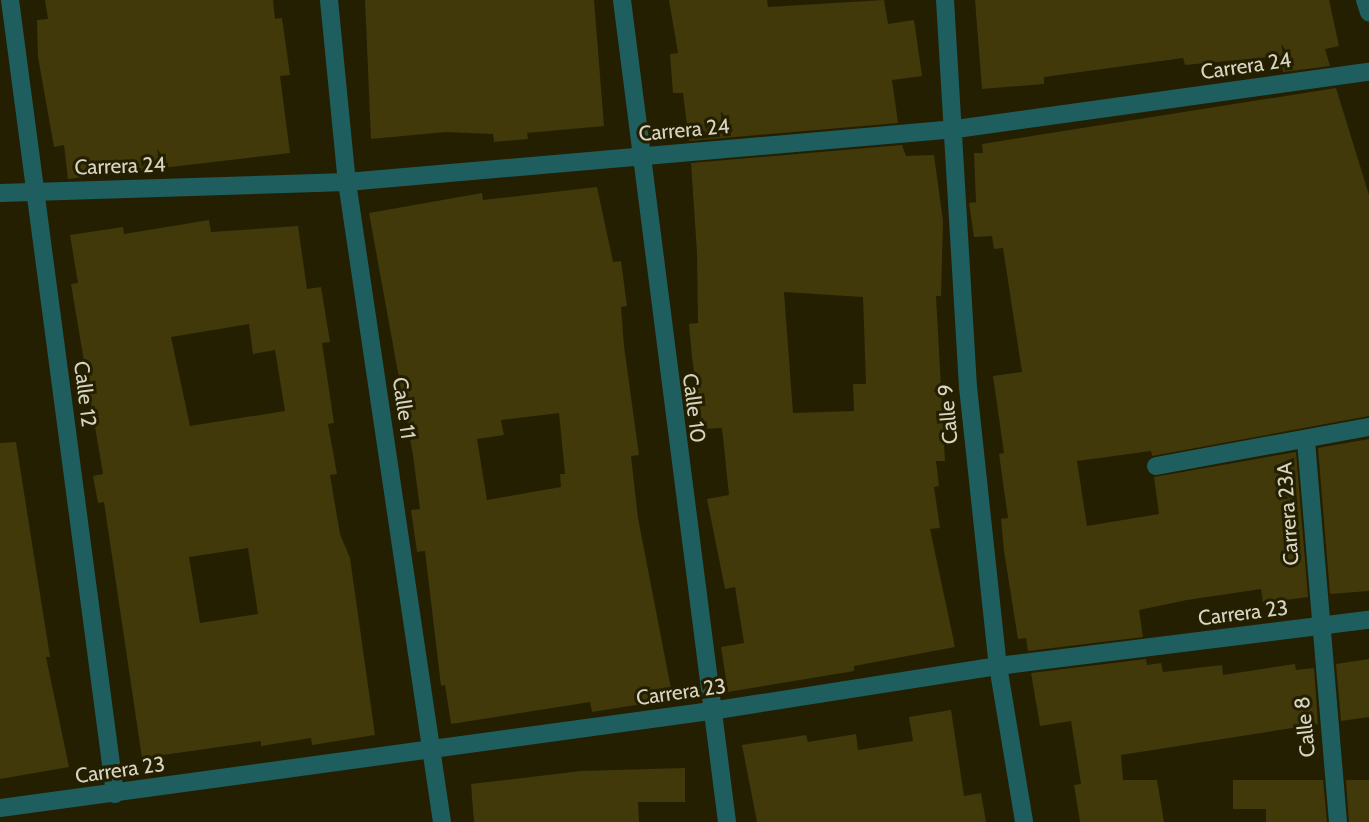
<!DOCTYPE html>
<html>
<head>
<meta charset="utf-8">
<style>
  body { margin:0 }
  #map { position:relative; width:1369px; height:822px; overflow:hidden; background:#241f00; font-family:Cabin,sans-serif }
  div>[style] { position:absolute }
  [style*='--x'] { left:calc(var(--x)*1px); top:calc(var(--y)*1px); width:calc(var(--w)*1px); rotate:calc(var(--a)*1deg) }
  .building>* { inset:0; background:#41390a }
  .minor>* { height:18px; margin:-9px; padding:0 9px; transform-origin:9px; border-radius:9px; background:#1f5e5f }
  span { translate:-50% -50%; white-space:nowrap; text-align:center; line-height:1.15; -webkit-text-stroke:6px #241f00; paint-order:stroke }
  .street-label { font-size:21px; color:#d7d4c2 }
</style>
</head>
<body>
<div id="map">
  <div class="building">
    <div style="clip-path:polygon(45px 0,273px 0,275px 19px,282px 18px,290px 75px,280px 76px,290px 153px,68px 179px,64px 145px,54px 147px,38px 57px,37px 20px,48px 19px)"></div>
    <div style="clip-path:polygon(365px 0,594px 0,604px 126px,527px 133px,528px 139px,494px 142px,493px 134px,446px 132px,371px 139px)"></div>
    <div style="clip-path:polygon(669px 0,767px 0,768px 7px,884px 0,888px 24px,914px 20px,922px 76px,892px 80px,898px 123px,689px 141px,683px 93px,673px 93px,670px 54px,678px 53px)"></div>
    <div style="clip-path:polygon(975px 0,1329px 0,1339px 46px,1325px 49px,1330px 66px,1283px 72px,1280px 56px,1185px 65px,1183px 58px,1044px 77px,1044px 84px,982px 89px)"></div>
    <div style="clip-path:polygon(1336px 88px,1369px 195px,1369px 416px,1152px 456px,1151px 451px,1077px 461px,1087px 526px,1159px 514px,1154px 477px,1296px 452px,1308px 597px,1263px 603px,1261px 589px,1187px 600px,1139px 610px,1143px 637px,1028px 651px,1026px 638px,1018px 639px,1004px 551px,1001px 519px,1008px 518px,999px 454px,1004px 453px,993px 376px,1022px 372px,1003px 248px,994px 249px,992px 236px,974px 237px,969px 203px,976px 202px,974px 153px,983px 153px,982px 144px)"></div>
    <div style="clip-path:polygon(evenodd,902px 145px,906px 156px,934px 155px,943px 221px,941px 296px,936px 296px,945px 461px,936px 461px,939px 486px,934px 487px,940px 528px,930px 529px,955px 647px,854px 666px,854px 671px,728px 692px,721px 647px,744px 643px,735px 587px,725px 589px,707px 499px,729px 495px,722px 428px,703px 429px,692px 358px,689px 324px,698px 323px,697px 253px,691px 163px,902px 145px,784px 292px,863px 297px,866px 384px,853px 384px,854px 411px,793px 413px,784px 292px)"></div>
    <div style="clip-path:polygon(evenodd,597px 187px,613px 262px,621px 261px,627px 306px,621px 307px,624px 346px,639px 455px,631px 456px,638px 518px,673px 699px,592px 712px,590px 702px,451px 724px,445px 685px,441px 686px,425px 551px,417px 552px,411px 510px,420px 509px,413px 455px,369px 213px,482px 193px,483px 200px,597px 187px,559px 413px,565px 474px,560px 474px,561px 487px,487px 500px,477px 439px,504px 435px,501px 420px,559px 413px)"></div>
    <div style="clip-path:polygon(evenodd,209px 220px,211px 232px,298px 226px,307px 289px,321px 287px,330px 342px,322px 343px,334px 423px,328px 424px,337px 474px,330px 475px,340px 534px,350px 558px,375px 735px,312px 745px,311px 738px,261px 746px,261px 741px,142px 758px,104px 502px,98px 503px,93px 476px,103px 474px,71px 284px,78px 283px,70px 235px,123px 227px,124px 234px,209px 220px,249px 324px,253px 354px,275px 350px,285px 411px,190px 426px,171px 337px,249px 324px,209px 220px,248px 548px,258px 614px,200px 623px,189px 557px,248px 548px)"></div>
    <div style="clip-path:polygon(1369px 439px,1369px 591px,1330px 594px,1318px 448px)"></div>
    <div style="clip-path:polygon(16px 442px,50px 657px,46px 657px,69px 767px,0 779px,0 443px)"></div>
    <div style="clip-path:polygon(1146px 659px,1147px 665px,1161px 663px,1163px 672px,1222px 665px,1223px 675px,1295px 664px,1296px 670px,1314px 668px,1318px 724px,1121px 755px,1123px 780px,1157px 780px,1164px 822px,1080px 822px,1074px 785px,1081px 784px,1071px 721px,1040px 726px,1031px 673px)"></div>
    <div style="clip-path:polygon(1369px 659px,1369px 717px,1341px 721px,1336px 664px)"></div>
    <div style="clip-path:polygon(951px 710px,964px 796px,981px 793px,986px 822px,757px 822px,742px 745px,806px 735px,808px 742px,856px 734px,858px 750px,913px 741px,909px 717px)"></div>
    <div style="clip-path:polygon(685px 768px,685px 802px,638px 802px,639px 822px,474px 822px,471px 784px,581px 771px)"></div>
    <div style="clip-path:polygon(1233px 780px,1323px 780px,1327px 822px,1266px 822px,1266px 809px,1233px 809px)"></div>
    <div style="clip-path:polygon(1346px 780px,1369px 780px,1369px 822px,1349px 822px)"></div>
  </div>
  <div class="minor">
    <div style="--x:10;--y:0;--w:801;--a:82.47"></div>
    <div style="--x:329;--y:0;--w:183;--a:84.4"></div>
    <div style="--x:347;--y:182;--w:647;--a:81.56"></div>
    <div style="--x:622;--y:0;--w:829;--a:82.72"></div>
    <div style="--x:945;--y:0;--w:388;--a:86.6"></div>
    <div style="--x:968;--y:387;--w:281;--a:83.9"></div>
    <div style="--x:998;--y:666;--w:158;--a:80.5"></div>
    <div style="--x:1365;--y:0;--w:13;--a:72"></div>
    <div style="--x:0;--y:193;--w:347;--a:-1.8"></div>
    <div style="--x:347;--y:182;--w:611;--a:-4.97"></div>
    <div style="--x:956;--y:129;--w:417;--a:-7.9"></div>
    <div style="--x:1306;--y:441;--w:382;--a:85.2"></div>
    <div style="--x:1156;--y:466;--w:217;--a:-10.4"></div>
    <div style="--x:0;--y:808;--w:718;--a:-7.77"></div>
    <div style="--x:711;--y:711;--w:291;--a:-8.9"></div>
    <div style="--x:998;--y:666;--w:374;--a:-7.1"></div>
  </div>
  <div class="street-label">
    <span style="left:1246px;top:66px;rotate:-8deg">Carrera 24</span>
    <span style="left:684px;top:130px;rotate:-5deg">Carrera 24</span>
    <span style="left:120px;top:166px;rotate:-2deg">Carrera 24</span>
    <span style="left:85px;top:394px;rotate:83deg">Calle 12</span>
    <span style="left:404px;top:408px;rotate:82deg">Calle 11</span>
    <span style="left:694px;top:408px;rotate:83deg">Calle 10</span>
    <span style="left:948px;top:414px;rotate:-95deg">Calle 9</span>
    <span style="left:1288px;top:514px;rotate:-94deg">Carrera 23A</span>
    <span style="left:1243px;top:613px;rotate:-7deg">Carrera 23</span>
    <span style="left:681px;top:692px;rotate:-8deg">Carrera 23</span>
    <span style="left:1305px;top:727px;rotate:-96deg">Calle 8</span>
    <span style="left:120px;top:770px;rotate:-8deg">Carrera 23</span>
  </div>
</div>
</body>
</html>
